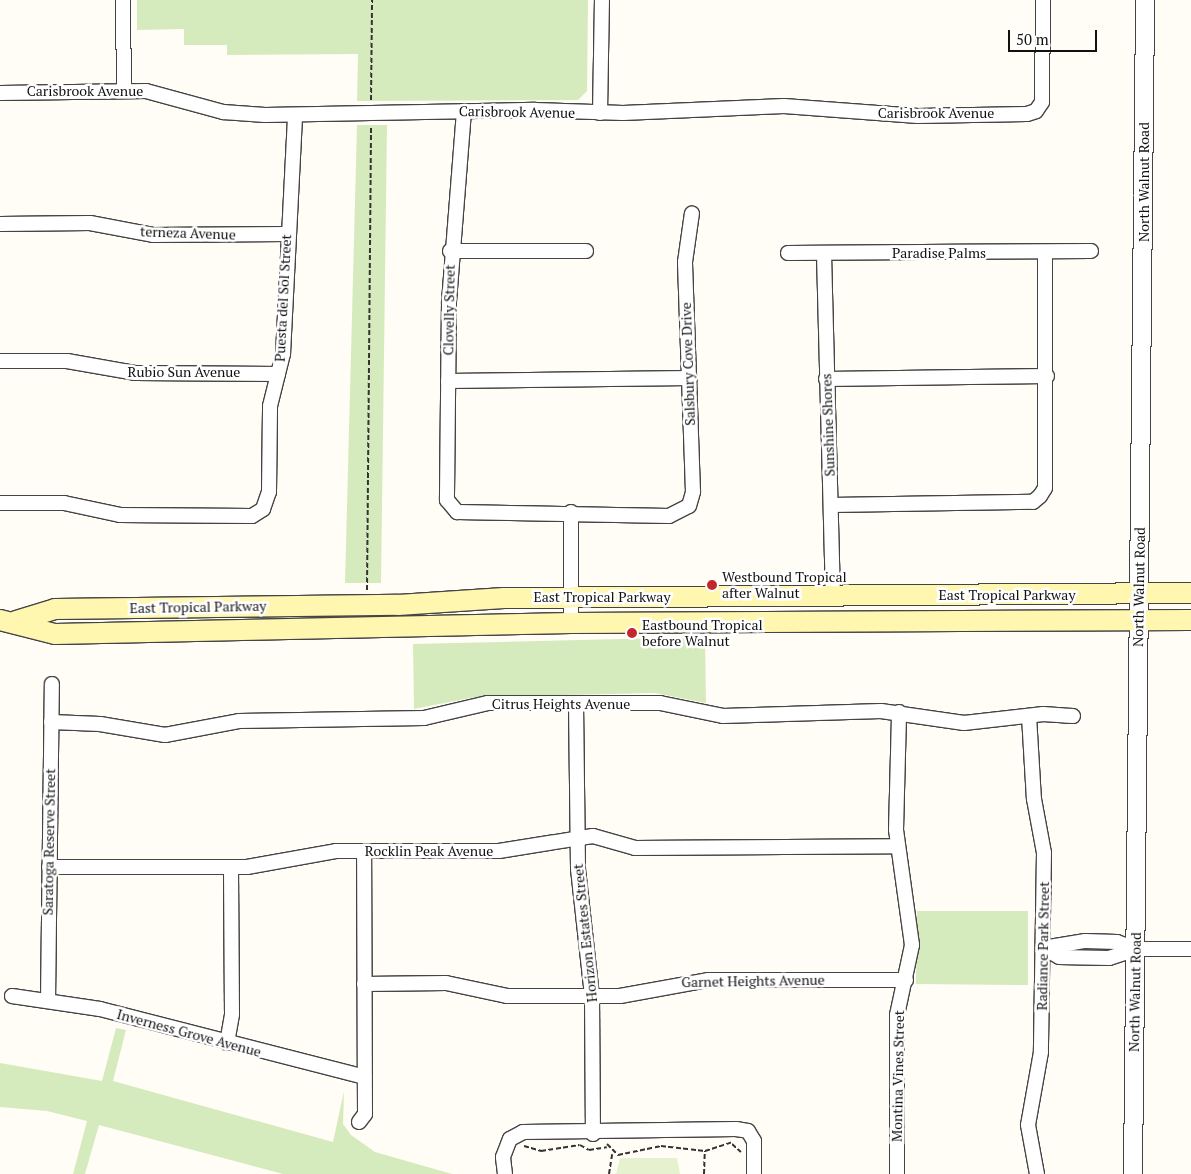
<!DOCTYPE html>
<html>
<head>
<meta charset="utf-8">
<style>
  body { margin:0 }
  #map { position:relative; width:1191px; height:1174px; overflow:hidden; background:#fffdf5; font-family:"PT Serif",serif }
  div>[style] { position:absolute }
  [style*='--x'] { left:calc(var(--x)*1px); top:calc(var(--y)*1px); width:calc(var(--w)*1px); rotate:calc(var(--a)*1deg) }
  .green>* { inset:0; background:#d5ebbd }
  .pitch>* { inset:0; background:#e6f2cf }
  .path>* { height:2px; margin-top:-1px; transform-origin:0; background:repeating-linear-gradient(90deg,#333 0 5px,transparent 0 7.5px) }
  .roads { filter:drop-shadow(1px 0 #444) drop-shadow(-1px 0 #444) drop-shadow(0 1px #444) drop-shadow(0 -1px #444) }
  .minor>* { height:14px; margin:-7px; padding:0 7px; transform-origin:7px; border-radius:7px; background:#fff }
  .tertiary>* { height:18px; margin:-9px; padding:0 9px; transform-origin:9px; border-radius:9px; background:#fff }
  .secondary>* { height:20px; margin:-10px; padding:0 10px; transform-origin:10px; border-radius:10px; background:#fff6b0 }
  .dots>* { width:14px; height:14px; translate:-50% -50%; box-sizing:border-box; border:2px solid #fff; border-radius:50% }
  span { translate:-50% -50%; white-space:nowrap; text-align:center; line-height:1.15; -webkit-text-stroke:5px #fff; paint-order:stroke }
  .street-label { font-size:14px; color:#111 }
  .poi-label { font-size:14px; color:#111 }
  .left { translate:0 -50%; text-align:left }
  .scale { position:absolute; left:1008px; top:30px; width:89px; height:22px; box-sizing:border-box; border:2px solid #111; border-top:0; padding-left:6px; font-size:15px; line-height:18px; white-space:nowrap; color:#111; -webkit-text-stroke:4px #fff; paint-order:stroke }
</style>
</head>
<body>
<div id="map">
  <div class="green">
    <div style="clip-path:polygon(137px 0,588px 0,587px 91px,578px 100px,357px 101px,358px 54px,227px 55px,227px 45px,184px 45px,184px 29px,137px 30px)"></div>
    <div style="clip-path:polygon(357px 125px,387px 125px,381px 583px,345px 583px)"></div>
    <div style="clip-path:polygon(705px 637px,706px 703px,655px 693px,475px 697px,414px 709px,413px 644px)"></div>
    <div style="clip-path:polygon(917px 911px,1028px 911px,1028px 985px,916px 984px)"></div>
    <div style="clip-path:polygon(116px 1028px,126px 1030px,113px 1081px,333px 1142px,344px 1091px,343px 1124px,351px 1135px,375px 1152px,452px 1174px,283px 1174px,99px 1125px,85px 1174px,73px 1174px,87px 1121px,47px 1111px,0 1107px,0 1063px,102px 1081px)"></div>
  </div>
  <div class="pitch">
    <div style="clip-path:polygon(620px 1158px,677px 1158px,680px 1174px,616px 1174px)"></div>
  </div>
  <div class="path">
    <div style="--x:371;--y:100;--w:100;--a:-89.4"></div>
    <div style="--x:367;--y:590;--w:465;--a:-89.5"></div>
    <div style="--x:607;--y:1144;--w:16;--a:45"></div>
    <div style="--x:618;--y:1155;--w:44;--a:-11.8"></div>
    <div style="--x:661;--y:1146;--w:44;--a:6.5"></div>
    <div style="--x:705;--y:1151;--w:28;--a:-18"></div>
    <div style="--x:732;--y:1144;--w:12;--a:42"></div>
    <div style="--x:580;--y:1145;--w:10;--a:29"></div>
    <div style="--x:589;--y:1150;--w:18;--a:-9"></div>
    <div style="--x:524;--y:1146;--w:18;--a:16"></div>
    <div style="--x:541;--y:1151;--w:39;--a:-9"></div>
    <div style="--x:609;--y:1174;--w:20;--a:-81"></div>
    <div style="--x:704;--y:1174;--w:23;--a:-88"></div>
  </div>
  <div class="roads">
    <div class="minor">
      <div style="--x:123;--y:0;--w:89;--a:89.4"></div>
      <div style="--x:0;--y:93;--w:146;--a:-0.8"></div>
      <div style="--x:146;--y:91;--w:80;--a:15.3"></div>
      <div style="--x:223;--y:112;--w:42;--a:4.1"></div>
      <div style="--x:265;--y:115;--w:270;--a:-1.1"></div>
      <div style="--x:535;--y:110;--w:88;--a:2"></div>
      <div style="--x:623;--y:113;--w:161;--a:-2.5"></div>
      <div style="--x:784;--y:106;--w:134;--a:4.3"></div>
      <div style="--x:918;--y:116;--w:109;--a:-1.1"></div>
      <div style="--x:1027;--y:114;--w:9;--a:-18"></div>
      <div style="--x:1036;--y:111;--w:11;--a:-56"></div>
      <div style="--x:1042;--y:102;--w:102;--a:-89.4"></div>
      <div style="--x:464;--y:111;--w:193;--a:94.5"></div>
      <div style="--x:449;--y:303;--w:197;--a:90.6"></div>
      <div style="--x:447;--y:500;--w:16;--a:50"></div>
      <div style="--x:457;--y:512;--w:212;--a:1.1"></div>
      <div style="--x:669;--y:516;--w:22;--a:-27"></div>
      <div style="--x:689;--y:506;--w:15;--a:-74"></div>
      <div style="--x:693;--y:492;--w:230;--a:-92"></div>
      <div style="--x:685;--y:262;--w:49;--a:-81.9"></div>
      <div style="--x:600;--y:113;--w:113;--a:-89"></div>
      <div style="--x:0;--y:224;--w:90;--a:-0.6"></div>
      <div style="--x:90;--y:223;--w:64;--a:10.8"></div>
      <div style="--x:153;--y:235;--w:133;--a:-0.4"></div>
      <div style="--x:450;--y:251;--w:136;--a:0"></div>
      <div style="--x:788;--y:253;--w:303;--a:-0.4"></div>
      <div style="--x:824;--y:254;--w:342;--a:88.5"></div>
      <div style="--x:0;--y:361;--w:67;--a:0"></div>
      <div style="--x:67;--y:361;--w:70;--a:9.9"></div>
      <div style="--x:136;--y:373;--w:142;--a:0.4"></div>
      <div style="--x:826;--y:379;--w:221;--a:-0.8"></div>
      <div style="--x:448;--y:381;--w:242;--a:-0.7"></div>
      <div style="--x:0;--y:503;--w:64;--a:0"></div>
      <div style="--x:64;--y:503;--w:57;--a:12.1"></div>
      <div style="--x:120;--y:515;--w:132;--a:0.4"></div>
      <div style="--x:252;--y:516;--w:13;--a:-32"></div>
      <div style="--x:263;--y:509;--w:18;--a:-71"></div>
      <div style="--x:269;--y:492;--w:86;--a:-89.3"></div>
      <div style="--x:270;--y:406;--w:54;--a:-76"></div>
      <div style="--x:283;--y:354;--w:239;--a:-87.1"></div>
      <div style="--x:831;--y:505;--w:202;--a:-0.9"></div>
      <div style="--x:1033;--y:502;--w:9;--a:-41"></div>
      <div style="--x:1040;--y:496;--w:9;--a:-58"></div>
      <div style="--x:1045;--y:488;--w:236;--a:-90"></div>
      <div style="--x:571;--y:512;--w:111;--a:90"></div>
      <div style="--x:576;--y:703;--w:166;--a:89.3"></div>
      <div style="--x:578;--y:869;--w:128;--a:83.7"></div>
      <div style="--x:592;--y:996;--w:138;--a:89.6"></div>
      <div style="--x:1029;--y:716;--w:83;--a:86.6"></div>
      <div style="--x:1034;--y:799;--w:55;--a:79.5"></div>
      <div style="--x:1044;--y:853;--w:199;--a:90.9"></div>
      <div style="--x:1041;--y:1052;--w:74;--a:100.1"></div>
      <div style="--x:1028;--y:1125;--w:50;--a:79.6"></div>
      <div style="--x:51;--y:722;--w:49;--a:2.3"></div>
      <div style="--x:100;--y:724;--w:66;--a:9.6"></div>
      <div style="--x:165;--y:735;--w:75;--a:-10.7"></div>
      <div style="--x:239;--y:721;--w:185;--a:-0.9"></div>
      <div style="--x:424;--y:718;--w:66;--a:-13.2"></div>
      <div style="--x:488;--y:703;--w:172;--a:0"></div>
      <div style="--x:660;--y:703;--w:64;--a:11.7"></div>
      <div style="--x:723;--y:716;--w:158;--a:-1.8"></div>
      <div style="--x:881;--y:711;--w:84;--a:8.2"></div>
      <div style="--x:964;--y:723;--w:80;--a:-6.5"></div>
      <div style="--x:1043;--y:714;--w:30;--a:4"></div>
      <div style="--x:49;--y:867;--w:198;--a:0"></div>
      <div style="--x:247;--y:867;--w:90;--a:-10.2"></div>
      <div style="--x:336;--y:851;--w:163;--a:0"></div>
      <div style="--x:499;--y:851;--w:95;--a:-9.1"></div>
      <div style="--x:593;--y:836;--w:44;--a:15.9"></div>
      <div style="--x:635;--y:848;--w:262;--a:-0.4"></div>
      <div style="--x:1043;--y:948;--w:43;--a:-9.5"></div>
      <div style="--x:1085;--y:941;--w:32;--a:2"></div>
      <div style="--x:1117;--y:942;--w:20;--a:20"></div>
      <div style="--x:1136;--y:949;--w:55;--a:0"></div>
      <div style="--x:1043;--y:948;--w:18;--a:29"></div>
      <div style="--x:1059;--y:957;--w:50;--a:1.1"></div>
      <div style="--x:1109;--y:958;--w:28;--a:-18"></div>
      <div style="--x:364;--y:984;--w:82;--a:-0.7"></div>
      <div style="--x:446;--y:983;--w:62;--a:12"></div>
      <div style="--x:507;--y:996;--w:113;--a:0"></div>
      <div style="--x:620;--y:996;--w:89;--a:-10.3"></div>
      <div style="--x:708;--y:980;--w:198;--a:0"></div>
      <div style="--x:12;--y:996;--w:89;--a:8.4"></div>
      <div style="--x:100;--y:1009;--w:273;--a:14.4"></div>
      <div style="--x:48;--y:1001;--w:317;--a:-89.3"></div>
      <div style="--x:227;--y:1043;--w:29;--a:-80"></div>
      <div style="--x:232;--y:1014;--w:147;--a:-90.4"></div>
      <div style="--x:359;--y:1122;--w:10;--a:-53"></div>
      <div style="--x:365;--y:1114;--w:263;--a:-90.2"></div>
      <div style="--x:505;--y:1174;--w:17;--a:-97"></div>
      <div style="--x:503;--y:1157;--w:19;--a:-69"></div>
      <div style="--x:510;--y:1139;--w:15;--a:-28"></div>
      <div style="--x:523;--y:1132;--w:213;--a:-0.8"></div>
      <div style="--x:736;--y:1129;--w:12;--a:9"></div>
      <div style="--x:748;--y:1131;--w:12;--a:59"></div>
      <div style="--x:754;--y:1141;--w:33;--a:90"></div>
      <div style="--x:897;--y:1174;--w:159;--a:-90"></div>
      <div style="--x:897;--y:1015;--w:72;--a:-77.9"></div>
      <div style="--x:912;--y:945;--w:116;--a:-97.9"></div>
      <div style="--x:896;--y:830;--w:118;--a:-88.5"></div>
    </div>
    <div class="tertiary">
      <div style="--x:1133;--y:1174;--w:1174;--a:-89.41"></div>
    </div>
    <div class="secondary">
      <div style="--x:0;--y:620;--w:57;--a:14.3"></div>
      <div style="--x:55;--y:634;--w:516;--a:-1.22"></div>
      <div style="--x:571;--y:623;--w:620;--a:-0.28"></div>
      <div style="--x:16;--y:621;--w:41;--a:-17.1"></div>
      <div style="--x:55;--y:609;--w:343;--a:-0.7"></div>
      <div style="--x:398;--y:605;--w:106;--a:-3.8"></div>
      <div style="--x:504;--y:598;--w:687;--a:-0.42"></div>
    </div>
  </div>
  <div class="dots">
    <div style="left:712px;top:585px;background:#c4262e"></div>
    <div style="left:632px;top:633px;background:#c4262e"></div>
  </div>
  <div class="street-label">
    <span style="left:85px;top:91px">Carisbrook Avenue</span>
    <span style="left:517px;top:112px;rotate:1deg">Carisbrook Avenue</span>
    <span style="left:936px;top:113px">Carisbrook Avenue</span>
    <span style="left:1144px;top:182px;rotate:-90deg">North Walnut Road</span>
    <span style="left:188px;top:233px;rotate:2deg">terneza Avenue</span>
    <span style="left:939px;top:253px">Paradise Palms</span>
    <span style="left:283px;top:298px;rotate:-87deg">Puesta del Sol Street</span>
    <span style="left:449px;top:310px;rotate:-89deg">Clovelly Street</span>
    <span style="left:688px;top:364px;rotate:-92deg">Salsbury Cove Drive</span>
    <span style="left:184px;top:372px">Rubio Sun Avenue</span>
    <span style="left:828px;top:425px;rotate:-92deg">Sunshine Shores</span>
    <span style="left:1139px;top:587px;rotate:-89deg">North Walnut Road</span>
    <span style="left:1007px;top:595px">East Tropical Parkway</span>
    <span style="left:602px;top:597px">East Tropical Parkway</span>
    <span style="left:198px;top:607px;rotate:-1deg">East Tropical Parkway</span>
    <span style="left:561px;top:704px">Citrus Heights Avenue</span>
    <span style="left:49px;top:842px;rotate:-89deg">Saratoga Reserve Street</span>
    <span style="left:429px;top:851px">Rocklin Peak Avenue</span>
    <span style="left:585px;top:933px;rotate:-96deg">Horizon Estates Street</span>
    <span style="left:1043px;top:946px;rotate:-89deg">Radiance Park Street</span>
    <span style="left:753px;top:981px;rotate:-1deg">Garnet Heights Avenue</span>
    <span style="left:1135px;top:992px;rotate:-89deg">North Walnut Road</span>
    <span style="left:189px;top:1033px;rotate:15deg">Inverness Grove Avenue</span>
    <span style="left:898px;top:1076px;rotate:-89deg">Montina Vines Street</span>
  </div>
  <div class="poi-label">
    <span class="left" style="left:722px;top:585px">Westbound Tropical<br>after Walnut</span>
    <span class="left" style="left:642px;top:633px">Eastbound Tropical<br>before Walnut</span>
  </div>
  <div class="scale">50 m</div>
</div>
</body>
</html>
